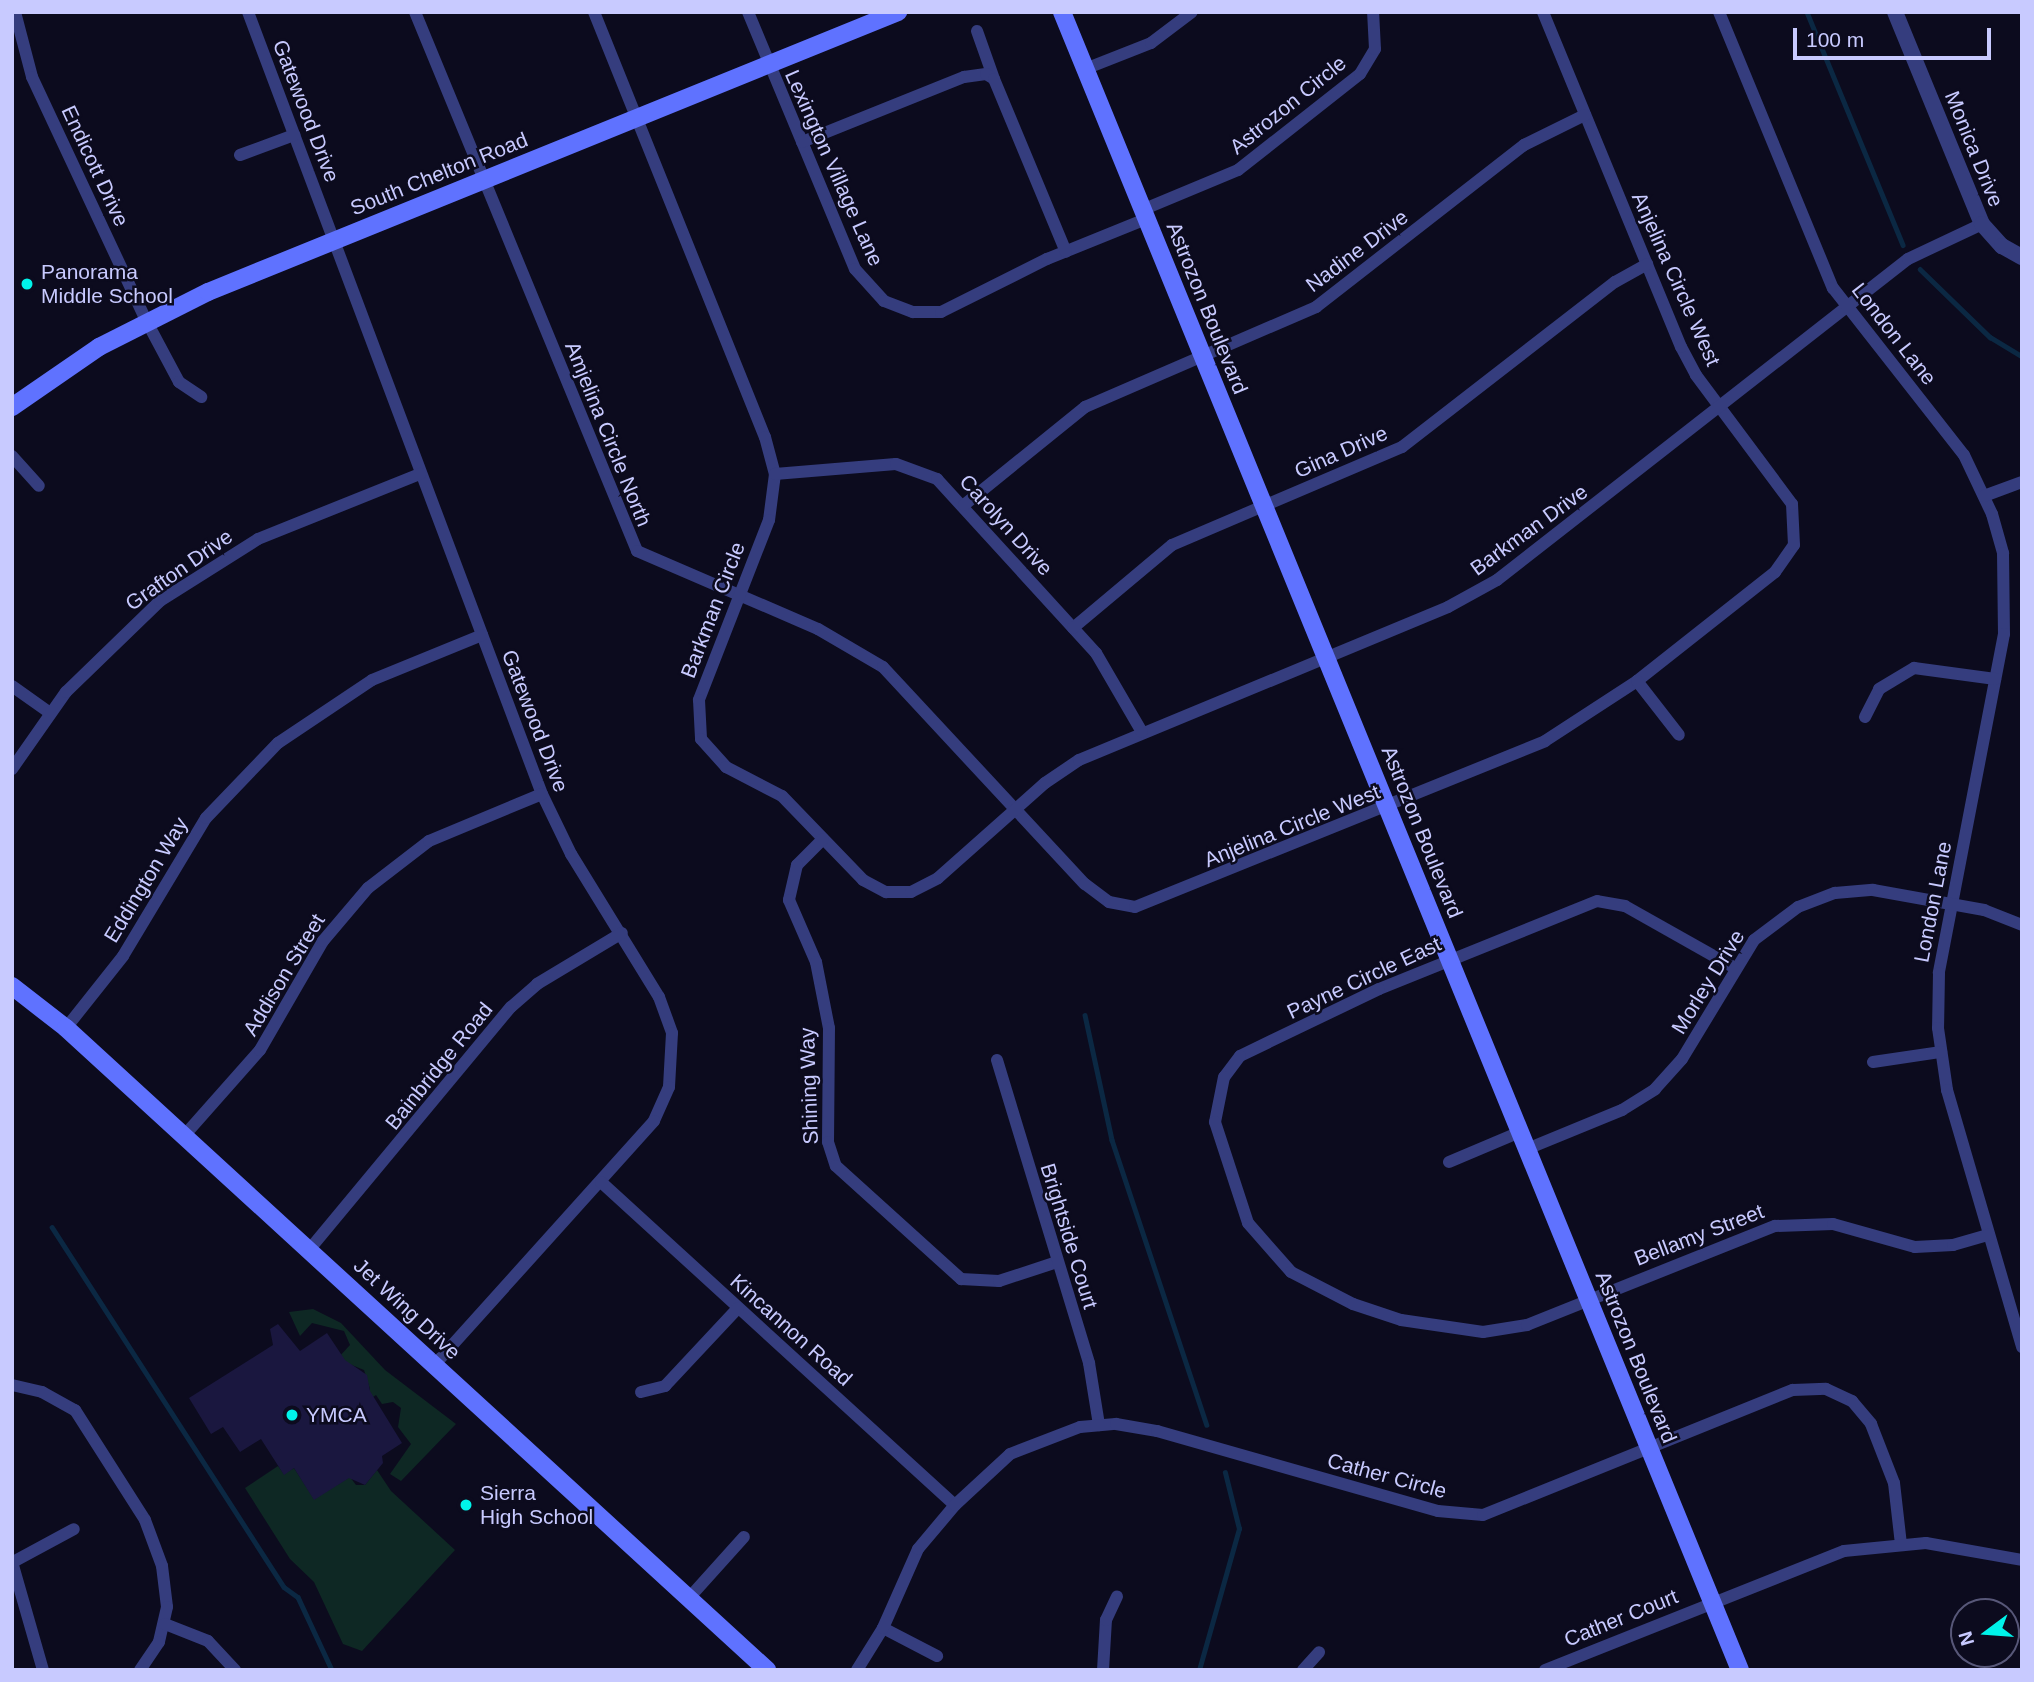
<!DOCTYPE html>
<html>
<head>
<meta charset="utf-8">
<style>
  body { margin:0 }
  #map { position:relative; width:2034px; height:1682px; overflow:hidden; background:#0c0b1e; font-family:Arial,sans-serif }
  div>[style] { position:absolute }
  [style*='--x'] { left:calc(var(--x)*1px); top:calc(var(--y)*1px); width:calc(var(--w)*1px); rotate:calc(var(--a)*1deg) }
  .green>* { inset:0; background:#0e2824 }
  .stream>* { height:4.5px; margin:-2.25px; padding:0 2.25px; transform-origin:2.25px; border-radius:2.25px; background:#0b2843 }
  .building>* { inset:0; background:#1a173f }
  .minor>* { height:12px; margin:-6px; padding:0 6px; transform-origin:6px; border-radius:6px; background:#353d7e }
  .tertiary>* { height:16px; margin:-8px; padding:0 8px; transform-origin:8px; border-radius:8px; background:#353d7e }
  .secondary>* { height:18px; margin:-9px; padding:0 9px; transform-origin:9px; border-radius:9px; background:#5f72ff }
  .dots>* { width:19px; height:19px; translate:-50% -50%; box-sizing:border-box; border:4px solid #0c0b1e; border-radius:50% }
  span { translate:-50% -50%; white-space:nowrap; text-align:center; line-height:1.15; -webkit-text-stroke:5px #0c0b1e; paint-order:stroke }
  .street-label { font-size:21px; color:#c8caff }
  .poi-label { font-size:21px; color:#c8caff }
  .left { translate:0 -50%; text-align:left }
  .frame { position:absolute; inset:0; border:14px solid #c8caff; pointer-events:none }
  .north { position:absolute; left:1950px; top:1598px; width:70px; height:70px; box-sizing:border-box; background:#0c0b1e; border:2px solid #575778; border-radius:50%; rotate:254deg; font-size:19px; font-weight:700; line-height:28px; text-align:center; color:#c8caff }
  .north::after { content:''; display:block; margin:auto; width:24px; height:32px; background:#00f3ea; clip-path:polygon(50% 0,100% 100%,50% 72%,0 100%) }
  .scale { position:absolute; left:1793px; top:28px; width:198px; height:32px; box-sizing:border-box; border:4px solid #c8caff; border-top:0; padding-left:9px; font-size:21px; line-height:24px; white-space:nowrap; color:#c8caff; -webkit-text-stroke:5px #0c0b1e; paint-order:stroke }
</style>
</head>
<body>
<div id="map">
  <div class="green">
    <div style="clip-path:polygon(313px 1309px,341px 1323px,385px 1370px,456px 1424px,401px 1481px,390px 1474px,411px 1444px,398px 1427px,401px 1408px,393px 1402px,382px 1404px,376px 1395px,364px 1403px,370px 1389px,364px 1370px,337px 1359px,350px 1345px,344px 1331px,312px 1323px,300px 1336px,289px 1312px)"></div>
    <div style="clip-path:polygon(278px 1466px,284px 1474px,294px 1468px,314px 1499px,350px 1477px,356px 1485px,365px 1485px,377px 1470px,391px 1491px,455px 1550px,362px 1651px,343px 1644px,314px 1582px,290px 1559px,245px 1488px)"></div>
  </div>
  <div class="stream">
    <div style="--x:1807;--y:12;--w:252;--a:67.6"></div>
    <div style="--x:1920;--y:269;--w:98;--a:44.2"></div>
    <div style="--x:1990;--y:337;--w:37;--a:31"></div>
    <div style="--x:1085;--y:1015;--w:128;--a:77.8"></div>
    <div style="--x:1112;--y:1140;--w:300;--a:71.6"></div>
    <div style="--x:52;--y:1227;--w:428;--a:57.2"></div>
    <div style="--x:284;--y:1587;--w:17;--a:36"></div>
    <div style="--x:298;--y:1597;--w:81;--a:65"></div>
    <div style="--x:1199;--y:1670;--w:147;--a:-74.2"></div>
    <div style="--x:1239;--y:1529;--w:58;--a:-104"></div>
  </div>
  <div class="building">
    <div style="clip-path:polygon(278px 1324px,300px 1351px,327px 1333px,345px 1360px,367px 1375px,370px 1391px,402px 1443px,382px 1456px,383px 1463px,365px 1485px,349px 1478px,314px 1500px,294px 1468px,284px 1475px,261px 1439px,240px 1452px,223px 1427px,211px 1434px,189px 1398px,273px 1345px,270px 1329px)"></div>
  </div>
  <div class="minor">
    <div style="--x:15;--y:12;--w:67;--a:75.3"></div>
    <div style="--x:32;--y:77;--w:271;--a:64.9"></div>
    <div style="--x:147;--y:322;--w:68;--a:61.9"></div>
    <div style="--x:179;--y:382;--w:27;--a:34"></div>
    <div style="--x:248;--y:12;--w:835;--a:69.4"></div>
    <div style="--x:542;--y:794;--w:67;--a:64.2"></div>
    <div style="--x:571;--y:854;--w:168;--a:58.4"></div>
    <div style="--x:659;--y:997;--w:38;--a:70"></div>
    <div style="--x:672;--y:1033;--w:54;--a:93.2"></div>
    <div style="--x:669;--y:1087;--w:37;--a:114"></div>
    <div style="--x:654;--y:1121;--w:329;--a:132"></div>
    <div style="--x:415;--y:12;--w:583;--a:67.61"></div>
    <div style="--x:637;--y:551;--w:197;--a:23.3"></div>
    <div style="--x:818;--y:629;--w:75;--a:30.3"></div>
    <div style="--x:883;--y:667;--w:296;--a:47.1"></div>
    <div style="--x:1085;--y:884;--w:30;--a:37"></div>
    <div style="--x:1109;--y:902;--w:26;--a:11"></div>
    <div style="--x:1135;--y:907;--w:442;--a:-22"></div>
    <div style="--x:1545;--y:741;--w:110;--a:-33.1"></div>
    <div style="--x:1637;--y:681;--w:176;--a:-38.3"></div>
    <div style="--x:1775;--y:572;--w:33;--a:-55"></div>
    <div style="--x:1794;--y:545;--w:41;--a:-92.8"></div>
    <div style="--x:1792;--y:504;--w:161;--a:-126.7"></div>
    <div style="--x:1696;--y:375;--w:32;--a:-118"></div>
    <div style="--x:1681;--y:347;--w:362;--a:-112.4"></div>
    <div style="--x:594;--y:12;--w:458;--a:68.1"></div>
    <div style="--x:765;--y:437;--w:38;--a:75"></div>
    <div style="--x:775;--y:474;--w:46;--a:97.4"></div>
    <div style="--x:769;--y:520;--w:193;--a:111.3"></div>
    <div style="--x:699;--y:700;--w:39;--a:87"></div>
    <div style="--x:701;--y:739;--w:38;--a:48"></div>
    <div style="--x:726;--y:767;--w:63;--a:27.4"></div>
    <div style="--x:782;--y:796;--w:117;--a:46"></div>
    <div style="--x:863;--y:880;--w:26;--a:28"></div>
    <div style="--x:886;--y:892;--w:25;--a:0"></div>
    <div style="--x:911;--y:892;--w:30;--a:-27"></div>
    <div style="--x:938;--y:878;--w:143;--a:-41.6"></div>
    <div style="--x:1045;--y:783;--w:41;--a:-34.1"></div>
    <div style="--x:1079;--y:760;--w:399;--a:-22.5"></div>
    <div style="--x:1448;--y:607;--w:56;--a:-28.9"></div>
    <div style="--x:1497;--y:580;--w:521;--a:-37.99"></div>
    <div style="--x:1908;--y:259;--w:82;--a:-25.3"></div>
    <div style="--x:748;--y:12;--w:278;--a:67.4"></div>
    <div style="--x:855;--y:269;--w:43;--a:47.8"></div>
    <div style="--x:884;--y:301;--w:31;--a:21"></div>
    <div style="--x:913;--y:312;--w:28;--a:0"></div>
    <div style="--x:941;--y:312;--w:119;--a:-26.6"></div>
    <div style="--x:1047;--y:259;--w:107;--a:-22"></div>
    <div style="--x:1719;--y:12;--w:299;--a:67.6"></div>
    <div style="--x:1833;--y:288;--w:212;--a:51.9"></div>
    <div style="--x:1964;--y:455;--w:65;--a:64.6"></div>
    <div style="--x:1992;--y:514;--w:41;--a:74.2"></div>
    <div style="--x:2003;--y:553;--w:81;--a:89.3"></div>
    <div style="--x:2004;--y:634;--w:345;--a:100.9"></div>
    <div style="--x:1939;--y:973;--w:55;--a:91"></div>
    <div style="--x:1938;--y:1028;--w:63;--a:81.7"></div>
    <div style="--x:1947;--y:1090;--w:268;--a:73.7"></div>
    <div style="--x:977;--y:31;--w:51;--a:70.5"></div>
    <div style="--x:1085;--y:69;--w:71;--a:-21.5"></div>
    <div style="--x:1151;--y:43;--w:51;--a:-37.1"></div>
    <div style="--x:802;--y:142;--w:175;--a:-21.9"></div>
    <div style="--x:964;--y:77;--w:22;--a:-8"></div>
    <div style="--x:986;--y:74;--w:9;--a:32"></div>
    <div style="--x:994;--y:79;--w:187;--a:67.4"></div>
    <div style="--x:240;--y:155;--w:58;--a:-20.3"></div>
    <div style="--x:1142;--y:210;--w:104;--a:-22.6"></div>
    <div style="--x:1238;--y:170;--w:155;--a:-38.2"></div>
    <div style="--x:1360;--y:74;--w:29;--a:-59"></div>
    <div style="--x:1375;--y:49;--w:37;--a:-93"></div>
    <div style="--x:12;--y:456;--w:40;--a:48"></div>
    <div style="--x:775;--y:474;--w:121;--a:-4.7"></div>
    <div style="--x:896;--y:464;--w:44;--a:20.1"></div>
    <div style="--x:937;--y:479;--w:236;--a:47.6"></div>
    <div style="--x:1096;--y:653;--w:91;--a:59.8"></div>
    <div style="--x:1984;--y:496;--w:40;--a:-20.2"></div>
    <div style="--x:964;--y:505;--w:156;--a:-39"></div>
    <div style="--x:1085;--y:407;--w:252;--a:-23.4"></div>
    <div style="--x:1316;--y:307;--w:264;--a:-37.9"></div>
    <div style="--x:1524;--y:145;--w:68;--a:-26.2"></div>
    <div style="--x:1073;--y:628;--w:129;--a:-40"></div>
    <div style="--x:1172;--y:545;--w:250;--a:-23.1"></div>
    <div style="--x:1402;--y:447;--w:269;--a:-37.8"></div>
    <div style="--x:1615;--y:282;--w:37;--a:-29"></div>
    <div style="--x:1637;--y:681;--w:68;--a:52.1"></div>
    <div style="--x:12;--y:686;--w:47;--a:35.4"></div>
    <div style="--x:1865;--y:717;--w:31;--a:-63"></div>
    <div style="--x:1879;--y:689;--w:41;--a:-31"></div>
    <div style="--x:1914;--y:668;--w:82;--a:7.7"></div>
    <div style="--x:12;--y:769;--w:94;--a:-55"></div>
    <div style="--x:66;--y:692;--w:131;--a:-44.1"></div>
    <div style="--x:160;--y:601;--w:116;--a:-32.3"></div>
    <div style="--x:258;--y:539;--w:175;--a:-21.9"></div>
    <div style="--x:823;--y:839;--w:37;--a:135"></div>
    <div style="--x:797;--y:865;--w:36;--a:103"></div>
    <div style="--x:789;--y:900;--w:68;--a:66.5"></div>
    <div style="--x:816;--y:962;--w:67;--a:78.9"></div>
    <div style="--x:829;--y:1028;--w:114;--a:90.5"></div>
    <div style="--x:828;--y:1142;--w:25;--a:72"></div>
    <div style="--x:836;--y:1166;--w:169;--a:42.1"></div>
    <div style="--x:961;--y:1279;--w:38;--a:3"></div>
    <div style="--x:999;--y:1281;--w:61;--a:-18.1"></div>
    <div style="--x:1735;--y:968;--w:126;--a:-150.6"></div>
    <div style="--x:1625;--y:906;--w:28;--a:-170"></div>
    <div style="--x:1597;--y:901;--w:235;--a:158"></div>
    <div style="--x:1379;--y:989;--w:154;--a:154.3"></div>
    <div style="--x:1240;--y:1056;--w:26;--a:127"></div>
    <div style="--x:1224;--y:1077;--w:46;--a:101.3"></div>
    <div style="--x:1215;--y:1122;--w:106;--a:71.9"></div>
    <div style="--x:1248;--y:1223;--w:65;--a:48.7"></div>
    <div style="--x:1291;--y:1272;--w:70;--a:27.3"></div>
    <div style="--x:1353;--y:1304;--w:51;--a:18.4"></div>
    <div style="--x:1401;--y:1320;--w:83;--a:8.3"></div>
    <div style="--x:1483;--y:1332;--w:45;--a:-9"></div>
    <div style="--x:1527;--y:1325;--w:267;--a:-21.8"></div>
    <div style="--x:1775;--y:1226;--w:58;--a:-2"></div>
    <div style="--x:1833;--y:1224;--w:85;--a:15.7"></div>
    <div style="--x:1915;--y:1247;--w:38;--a:-3"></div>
    <div style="--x:1953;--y:1245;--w:37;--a:-16"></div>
    <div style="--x:66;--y:1028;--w:92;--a:-51.6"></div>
    <div style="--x:123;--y:956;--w:161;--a:-59"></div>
    <div style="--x:206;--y:818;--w:104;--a:-46.2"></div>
    <div style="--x:278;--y:743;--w:113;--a:-33.8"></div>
    <div style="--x:372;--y:680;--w:119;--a:-22.2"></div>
    <div style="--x:997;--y:1060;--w:317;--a:73.1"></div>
    <div style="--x:1089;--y:1363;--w:63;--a:80.8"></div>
    <div style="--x:1873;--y:1062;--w:69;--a:-8.4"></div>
    <div style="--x:183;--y:1137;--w:116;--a:-48.5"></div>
    <div style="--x:260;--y:1050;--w:126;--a:-60"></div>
    <div style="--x:323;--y:941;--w:70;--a:-49.7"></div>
    <div style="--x:368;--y:888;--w:77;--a:-37.6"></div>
    <div style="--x:429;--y:841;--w:122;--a:-22.6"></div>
    <div style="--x:1527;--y:1149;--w:103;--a:-22.3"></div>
    <div style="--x:1622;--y:1110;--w:39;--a:-32"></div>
    <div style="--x:1655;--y:1089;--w:40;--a:-48"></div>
    <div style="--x:1682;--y:1059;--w:139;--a:-58.8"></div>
    <div style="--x:1754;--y:940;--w:55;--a:-36.9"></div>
    <div style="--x:1798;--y:907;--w:40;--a:-21"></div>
    <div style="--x:1835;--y:893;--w:38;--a:-5"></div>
    <div style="--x:1873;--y:890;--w:113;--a:10.2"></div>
    <div style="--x:1984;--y:910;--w:41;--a:21.5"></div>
    <div style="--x:1449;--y:1162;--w:77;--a:-22.9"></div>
    <div style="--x:601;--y:1182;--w:479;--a:42.4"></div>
    <div style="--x:309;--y:1250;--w:316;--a:-50.3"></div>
    <div style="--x:511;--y:1007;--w:35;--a:-41"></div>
    <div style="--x:537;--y:984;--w:99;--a:-31"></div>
    <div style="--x:12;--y:1385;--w:31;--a:13"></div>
    <div style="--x:42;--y:1392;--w:38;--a:29"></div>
    <div style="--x:75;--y:1410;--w:130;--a:57.5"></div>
    <div style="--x:145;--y:1520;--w:49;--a:69.7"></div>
    <div style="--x:162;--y:1566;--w:41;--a:83"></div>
    <div style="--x:167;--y:1607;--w:36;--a:103"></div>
    <div style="--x:159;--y:1642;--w:34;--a:124"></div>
    <div style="--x:641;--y:1392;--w:25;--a:-14"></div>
    <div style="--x:665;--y:1386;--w:107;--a:-46.9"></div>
    <div style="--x:12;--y:1562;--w:112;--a:74"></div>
    <div style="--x:13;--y:1562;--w:69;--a:-28.4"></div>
    <div style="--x:689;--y:1598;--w:82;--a:-48"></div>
    <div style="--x:165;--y:1624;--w:46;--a:21.6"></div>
    <div style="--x:208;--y:1641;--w:40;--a:47"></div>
    <div style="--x:883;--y:1628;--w:61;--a:27.4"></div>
    <div style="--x:857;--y:1670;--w:49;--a:-58.2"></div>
    <div style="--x:883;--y:1628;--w:86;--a:-66.1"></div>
    <div style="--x:918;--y:1549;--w:57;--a:-49.9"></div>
    <div style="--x:955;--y:1505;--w:75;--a:-42.8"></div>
    <div style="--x:1010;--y:1454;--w:75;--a:-21.1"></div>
    <div style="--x:1080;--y:1427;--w:36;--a:-5"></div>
    <div style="--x:1116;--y:1424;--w:42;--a:9.7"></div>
    <div style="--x:1157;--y:1431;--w:292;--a:15.9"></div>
    <div style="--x:1438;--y:1511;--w:45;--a:5.1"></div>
    <div style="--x:1483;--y:1515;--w:334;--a:-22"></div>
    <div style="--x:1793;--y:1390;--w:33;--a:-2"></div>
    <div style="--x:1826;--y:1389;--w:29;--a:25"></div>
    <div style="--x:1852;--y:1401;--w:30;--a:50"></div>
    <div style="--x:1871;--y:1424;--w:63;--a:68.7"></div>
    <div style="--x:1894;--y:1483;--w:61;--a:83.5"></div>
    <div style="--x:1103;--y:1670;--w:50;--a:-86.6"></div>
    <div style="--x:1106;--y:1620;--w:26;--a:-65"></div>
    <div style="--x:1303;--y:1670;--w:24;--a:-48"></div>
    <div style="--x:1545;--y:1670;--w:322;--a:-21.7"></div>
    <div style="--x:1844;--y:1551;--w:82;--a:-5.6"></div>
    <div style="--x:1926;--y:1543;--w:97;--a:10"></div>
  </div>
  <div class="tertiary">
    <div style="--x:1895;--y:12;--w:229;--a:67.7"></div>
    <div style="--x:1982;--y:224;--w:30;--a:48"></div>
    <div style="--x:2002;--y:246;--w:23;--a:29"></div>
  </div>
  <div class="secondary">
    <div style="--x:1062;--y:12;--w:1791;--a:67.76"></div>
    <div style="--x:12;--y:407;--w:106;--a:-34.6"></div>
    <div style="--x:99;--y:347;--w:122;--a:-26.8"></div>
    <div style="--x:208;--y:292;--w:745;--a:-22.09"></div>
    <div style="--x:12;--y:986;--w:68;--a:37.9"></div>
    <div style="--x:66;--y:1028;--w:951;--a:42.48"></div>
  </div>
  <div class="dots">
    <div style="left:27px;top:284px;background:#00f3ea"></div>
    <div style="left:292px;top:1415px;background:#00f3ea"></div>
    <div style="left:466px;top:1505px;background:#00f3ea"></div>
  </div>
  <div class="street-label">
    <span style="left:1288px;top:105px;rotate:-39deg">Astrozon Circle</span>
    <span style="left:306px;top:111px;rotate:69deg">Gatewood Drive</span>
    <span style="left:1974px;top:149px;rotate:68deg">Monica Drive</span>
    <span style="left:95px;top:166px;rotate:65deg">Endicott Drive</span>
    <span style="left:834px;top:168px;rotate:66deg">Lexington Village Lane</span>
    <span style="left:439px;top:174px;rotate:-22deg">South Chelton Road</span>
    <span style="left:1357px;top:251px;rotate:-37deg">Nadine Drive</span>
    <span style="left:1676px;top:279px;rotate:66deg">Anjelina Circle West</span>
    <span style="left:1207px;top:308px;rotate:68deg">Astrozon Boulevard</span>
    <span style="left:1894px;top:334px;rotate:52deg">London Lane</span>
    <span style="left:608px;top:434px;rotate:68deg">Amjelina Circle North</span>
    <span style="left:1341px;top:452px;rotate:-24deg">Gina Drive</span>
    <span style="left:1006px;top:525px;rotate:48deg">Carolyn Drive</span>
    <span style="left:1529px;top:530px;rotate:-36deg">Barkman Drive</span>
    <span style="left:179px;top:570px;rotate:-35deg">Grafton Drive</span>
    <span style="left:713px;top:610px;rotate:-69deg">Barkman Circle</span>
    <span style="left:535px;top:721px;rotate:69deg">Gatewood Drive</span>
    <span style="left:1292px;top:826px;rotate:-22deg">Anjelina Circle West</span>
    <span style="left:1422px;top:832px;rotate:68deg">Astrozon Boulevard</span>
    <span style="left:146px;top:880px;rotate:-59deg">Eddington Way</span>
    <span style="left:1933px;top:902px;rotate:-79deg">London Lane</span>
    <span style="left:284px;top:975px;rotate:-59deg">Addison Street</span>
    <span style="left:1364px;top:978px;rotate:-25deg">Payne Circle East</span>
    <span style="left:1708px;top:982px;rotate:-58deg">Morley Drive</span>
    <span style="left:439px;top:1066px;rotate:-51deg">Bainbridge Road</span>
    <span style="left:809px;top:1086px;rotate:-92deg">Shining Way</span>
    <span style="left:1699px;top:1235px;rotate:-21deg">Bellamy Street</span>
    <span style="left:1069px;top:1236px;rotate:73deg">Brightside Court</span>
    <span style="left:407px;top:1309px;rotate:43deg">Jet Wing Drive</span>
    <span style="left:791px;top:1330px;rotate:42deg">Kincannon Road</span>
    <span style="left:1636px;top:1357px;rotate:68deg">Astrozon Boulevard</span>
    <span style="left:1387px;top:1476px;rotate:15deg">Cather Circle</span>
    <span style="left:1621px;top:1618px;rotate:-22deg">Cather Court</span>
  </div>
  <div class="poi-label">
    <span class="left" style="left:41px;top:284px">Panorama<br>Middle School</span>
    <span class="left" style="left:306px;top:1415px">YMCA</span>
    <span class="left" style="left:480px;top:1505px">Sierra<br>High School</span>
  </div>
  <div class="frame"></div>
  <div class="north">N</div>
  <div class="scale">100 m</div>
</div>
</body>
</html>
